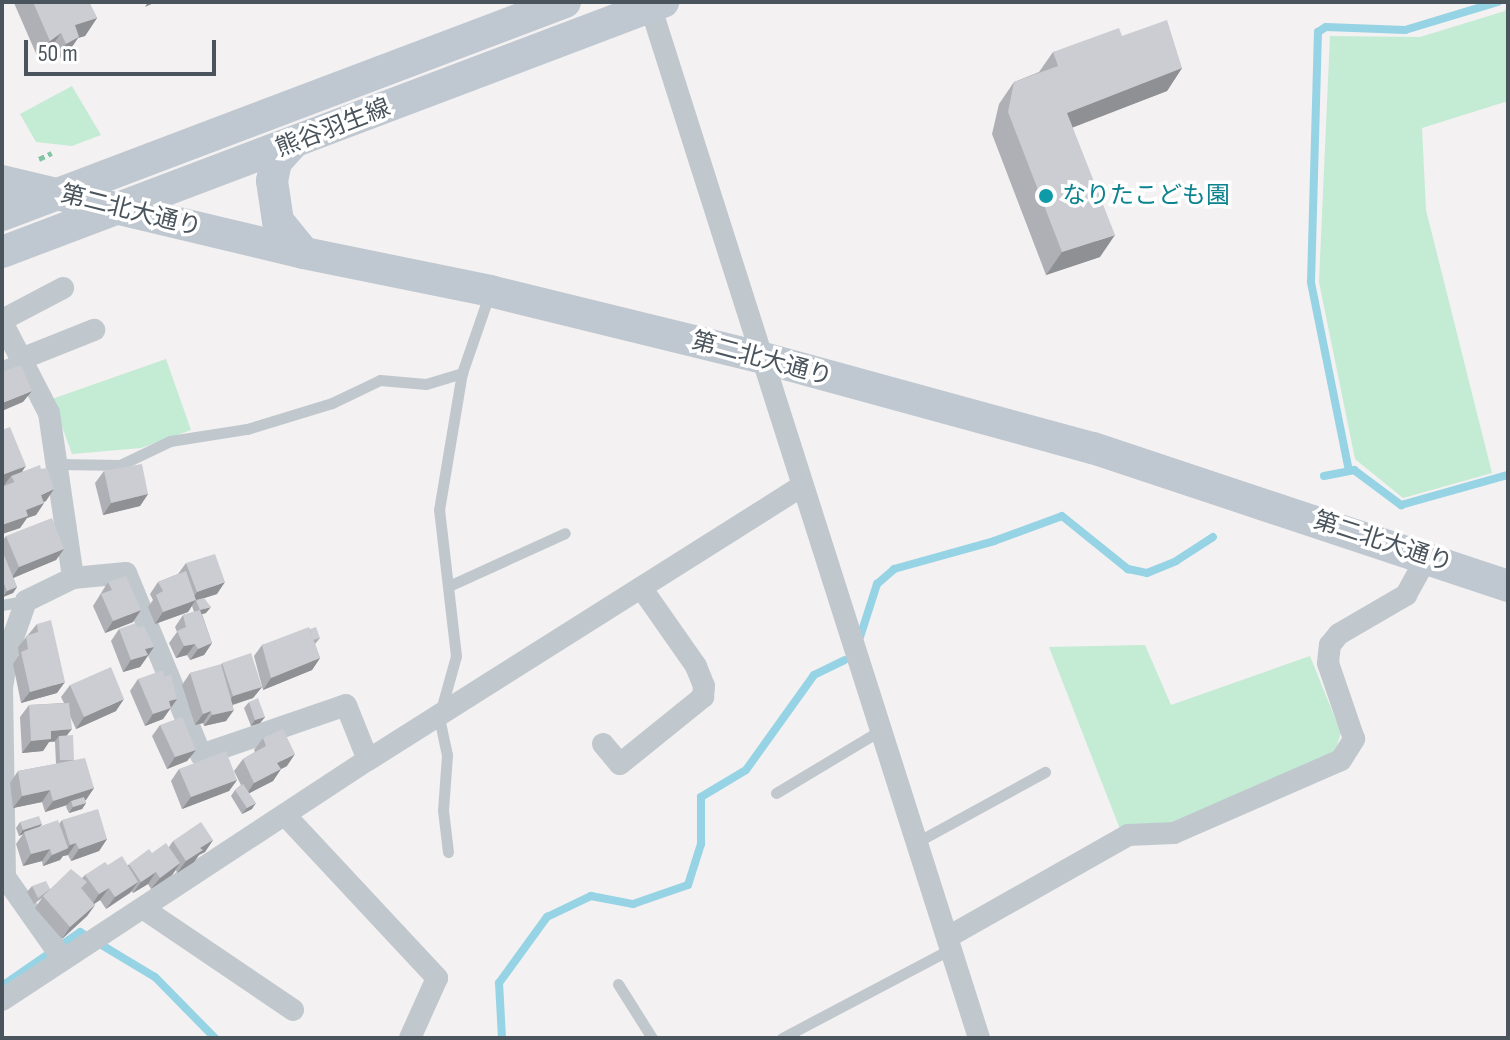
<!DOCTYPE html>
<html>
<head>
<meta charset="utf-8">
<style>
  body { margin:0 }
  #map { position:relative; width:1510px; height:1040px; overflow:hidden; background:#f3f1f1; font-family:"Sofia Sans Condensed","Noto Sans JP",sans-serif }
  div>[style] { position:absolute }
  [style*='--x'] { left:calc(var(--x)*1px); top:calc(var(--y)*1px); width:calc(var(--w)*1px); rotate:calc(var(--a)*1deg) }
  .green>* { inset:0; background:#c4ebd4 }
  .stream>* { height:8px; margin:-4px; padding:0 4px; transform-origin:4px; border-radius:4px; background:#96d3e4 }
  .path>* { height:5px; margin-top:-2.5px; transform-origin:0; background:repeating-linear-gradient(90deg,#80c6a4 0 6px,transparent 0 10px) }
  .lane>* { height:11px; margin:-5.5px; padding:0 5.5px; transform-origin:5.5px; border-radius:5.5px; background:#c0c8ce }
  .street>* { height:22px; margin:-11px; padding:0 11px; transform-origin:11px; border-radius:11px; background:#c0c8ce }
  .secondary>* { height:32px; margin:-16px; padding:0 16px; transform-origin:16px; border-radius:16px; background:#bfc7d0 }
  .wall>* { inset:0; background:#afb0b5 }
  .shaded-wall>* { inset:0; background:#8e9094 }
  .building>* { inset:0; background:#cbcdd3 }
  .dots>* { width:22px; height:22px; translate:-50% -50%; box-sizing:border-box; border:4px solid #fff; border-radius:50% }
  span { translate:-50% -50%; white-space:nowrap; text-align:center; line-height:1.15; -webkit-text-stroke:7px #fff; paint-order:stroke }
  .street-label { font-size:24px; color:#4a545c }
  .culture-label { font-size:24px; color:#0d838f }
  .left { translate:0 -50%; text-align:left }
  .frame { position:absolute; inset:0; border:4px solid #4a545c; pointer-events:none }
  .scale { position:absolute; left:24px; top:40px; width:192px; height:36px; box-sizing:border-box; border:4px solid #4a545c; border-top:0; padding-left:10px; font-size:24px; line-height:28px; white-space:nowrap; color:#4a545c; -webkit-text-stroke:6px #fff; paint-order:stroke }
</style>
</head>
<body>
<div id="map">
  <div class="green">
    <div style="clip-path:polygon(1508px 2px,1508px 101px,1422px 128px,1426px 210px,1492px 473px,1403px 498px,1355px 459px,1319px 282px,1330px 36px,1420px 37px,1505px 11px)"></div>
    <div style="clip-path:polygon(72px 86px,101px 135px,72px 146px,36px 142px,20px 114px)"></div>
    <div style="clip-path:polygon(166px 359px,191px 430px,141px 448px,72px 454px,52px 399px)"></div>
    <div style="clip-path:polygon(1145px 645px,1171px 705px,1310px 656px,1341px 733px,1335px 751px,1176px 826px,1120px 829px,1049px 647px)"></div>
  </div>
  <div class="stream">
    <div style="--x:1349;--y:471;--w:193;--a:-101.4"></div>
    <div style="--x:1311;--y:282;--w:250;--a:-88.4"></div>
    <div style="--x:1318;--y:32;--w:9;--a:-32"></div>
    <div style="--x:1326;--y:27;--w:79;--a:2.2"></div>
    <div style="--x:1405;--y:30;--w:97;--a:-16.8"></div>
    <div style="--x:1324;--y:476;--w:31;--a:-11"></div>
    <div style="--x:1354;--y:470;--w:59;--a:36.7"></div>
    <div style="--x:1401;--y:505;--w:111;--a:-15.7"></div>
    <div style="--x:860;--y:637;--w:56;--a:-72.2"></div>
    <div style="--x:877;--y:584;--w:23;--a:-41"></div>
    <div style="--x:894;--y:569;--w:104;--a:-15.6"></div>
    <div style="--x:994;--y:541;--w:72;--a:-20.2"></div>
    <div style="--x:1062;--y:516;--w:85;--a:38.8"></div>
    <div style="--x:1128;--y:569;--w:19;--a:12"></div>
    <div style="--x:1147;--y:573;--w:31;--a:-22"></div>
    <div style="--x:1176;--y:561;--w:44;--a:-33"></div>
    <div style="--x:2;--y:986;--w:95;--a:-34.7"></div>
    <div style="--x:80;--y:932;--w:87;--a:31"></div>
    <div style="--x:155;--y:977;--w:86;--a:45.5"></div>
    <div style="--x:502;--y:1038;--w:55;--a:-93.1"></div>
    <div style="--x:499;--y:983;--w:82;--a:-54"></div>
    <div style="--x:547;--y:917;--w:49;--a:-25.5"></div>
    <div style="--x:591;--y:896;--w:43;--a:10.8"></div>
    <div style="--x:633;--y:904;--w:58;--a:-19.1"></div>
    <div style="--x:688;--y:885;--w:43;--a:-72.4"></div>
    <div style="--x:701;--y:844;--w:47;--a:-90"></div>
    <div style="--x:701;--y:797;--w:52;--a:-31"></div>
    <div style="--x:746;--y:770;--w:117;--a:-54.4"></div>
    <div style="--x:814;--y:675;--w:34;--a:-26"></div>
  </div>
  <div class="path">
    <div style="--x:39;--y:159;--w:14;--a:-25"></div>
  </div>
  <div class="lane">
    <div style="--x:2;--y:366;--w:20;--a:-20"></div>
    <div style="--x:58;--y:464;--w:62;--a:0.9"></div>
    <div style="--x:120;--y:465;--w:55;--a:-25.6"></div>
    <div style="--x:170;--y:441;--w:78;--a:-8.9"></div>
    <div style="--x:247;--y:429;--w:89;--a:-17"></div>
    <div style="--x:332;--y:403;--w:53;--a:-25.6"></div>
    <div style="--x:380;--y:380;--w:46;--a:5"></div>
    <div style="--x:426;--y:384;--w:38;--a:-17"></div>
    <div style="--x:451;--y:585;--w:125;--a:-24.5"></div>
    <div style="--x:2;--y:605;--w:23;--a:-10"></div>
    <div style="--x:776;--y:793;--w:122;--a:-31"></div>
    <div style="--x:917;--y:842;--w:146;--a:-28.7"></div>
    <div style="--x:448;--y:852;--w:42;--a:-96.8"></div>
    <div style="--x:443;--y:810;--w:55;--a:-85.8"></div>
    <div style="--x:447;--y:755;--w:39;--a:-102"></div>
    <div style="--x:439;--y:717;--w:63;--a:-74.4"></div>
    <div style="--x:456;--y:656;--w:147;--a:-96.6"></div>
    <div style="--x:439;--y:510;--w:139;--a:-80.5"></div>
    <div style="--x:462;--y:373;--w:86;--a:-70.9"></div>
    <div style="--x:618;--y:984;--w:64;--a:57.8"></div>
    <div style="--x:782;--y:1038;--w:191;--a:-27.8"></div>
  </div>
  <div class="street">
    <div style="--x:649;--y:2;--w:1087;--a:72.33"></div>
    <div style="--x:2;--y:320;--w:69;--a:-27.7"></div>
    <div style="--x:2;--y:322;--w:102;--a:62.7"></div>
    <div style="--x:49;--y:413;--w:167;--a:81.7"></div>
    <div style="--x:73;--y:578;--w:53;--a:-5.4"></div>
    <div style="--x:126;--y:573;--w:197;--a:67.6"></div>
    <div style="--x:201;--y:755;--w:153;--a:-19"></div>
    <div style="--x:346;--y:705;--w:59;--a:68.2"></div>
    <div style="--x:21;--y:359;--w:79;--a:-21.7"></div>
    <div style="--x:603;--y:744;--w:26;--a:50"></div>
    <div style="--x:620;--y:764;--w:107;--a:-38.9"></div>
    <div style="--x:703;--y:697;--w:11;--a:-85"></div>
    <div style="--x:704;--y:686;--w:22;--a:-112"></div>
    <div style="--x:696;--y:666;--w:94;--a:-125"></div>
    <div style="--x:285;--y:815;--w:223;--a:47"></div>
    <div style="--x:437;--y:978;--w:66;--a:114.2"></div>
    <div style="--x:144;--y:909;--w:180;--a:34.1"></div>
    <div style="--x:948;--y:937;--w:207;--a:-29.5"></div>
    <div style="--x:1128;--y:835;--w:46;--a:-2.5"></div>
    <div style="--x:1174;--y:833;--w:182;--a:-23.6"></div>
    <div style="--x:1341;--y:760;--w:25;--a:-58"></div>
    <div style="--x:1354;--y:739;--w:80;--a:-108.9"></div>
    <div style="--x:1328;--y:663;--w:18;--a:-84"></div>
    <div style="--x:1330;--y:645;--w:14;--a:-51"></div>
    <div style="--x:1339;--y:634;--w:78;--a:-30.2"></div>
    <div style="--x:1406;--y:595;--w:43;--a:-61.1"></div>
    <div style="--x:62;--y:958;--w:99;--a:-125.1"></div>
    <div style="--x:5;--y:877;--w:189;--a:-90.9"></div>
    <div style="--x:2;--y:688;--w:36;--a:-81"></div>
    <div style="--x:8;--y:652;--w:54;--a:-70.6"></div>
    <div style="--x:26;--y:601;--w:52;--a:-26.1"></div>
    <div style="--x:2;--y:1000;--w:438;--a:-33.3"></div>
    <div style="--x:368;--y:760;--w:513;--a:-32.27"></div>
  </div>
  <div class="secondary">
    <div style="--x:293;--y:143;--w:25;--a:132"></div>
    <div style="--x:276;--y:162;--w:19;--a:102"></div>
    <div style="--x:272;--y:181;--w:40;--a:81.5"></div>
    <div style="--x:278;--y:221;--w:41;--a:50.9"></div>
    <div style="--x:2;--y:181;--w:310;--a:13.4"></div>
    <div style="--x:304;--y:253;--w:190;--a:11.5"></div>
    <div style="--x:490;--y:291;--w:281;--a:13.8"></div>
    <div style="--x:763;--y:358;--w:342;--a:15.3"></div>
    <div style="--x:1093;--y:448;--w:437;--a:18.4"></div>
    <div style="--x:2;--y:215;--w:602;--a:-20.72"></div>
    <div style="--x:2;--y:252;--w:707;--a:-20.72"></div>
  </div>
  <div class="wall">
    <div style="clip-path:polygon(15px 2px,89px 2px,97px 18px,85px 36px,78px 38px,67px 54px,54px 61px,49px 50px,38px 58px,14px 3px)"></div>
    <div style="clip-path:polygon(1122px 36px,1182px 68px,1167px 91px,1072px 127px,1100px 257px,1046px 275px,992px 134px,999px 104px,1014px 82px,1039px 72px,1053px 52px)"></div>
    <div style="clip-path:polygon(2px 430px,22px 471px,46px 501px,44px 502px,44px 503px,36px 515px,27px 518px,20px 528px,2px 534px)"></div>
    <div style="clip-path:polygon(104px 471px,148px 494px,140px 506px,103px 515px,95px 483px)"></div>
    <div style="clip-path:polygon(6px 536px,64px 549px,56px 560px,13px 577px,17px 587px,13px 593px,3px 597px,2px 542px)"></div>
    <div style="clip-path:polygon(186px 563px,217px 594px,204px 598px,206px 613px,202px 614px,212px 643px,204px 655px,190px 660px,187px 655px,176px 658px,169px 643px,177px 632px,175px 627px,183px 615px,194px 612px,192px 606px,195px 601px,188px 612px,155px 624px,148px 607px,153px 600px,150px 594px,158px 582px,178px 574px)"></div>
    <div style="clip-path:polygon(108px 582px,133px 622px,105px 633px,93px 606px)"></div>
    <div style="clip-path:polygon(37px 624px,57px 693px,21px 703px,13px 664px,19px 655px,18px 647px)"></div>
    <div style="clip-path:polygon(137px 627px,154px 647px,140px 667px,123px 672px,111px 641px,119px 629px)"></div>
    <div style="clip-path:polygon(310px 629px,320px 638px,315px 644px,320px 658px,312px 670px,263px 690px,254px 656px,262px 645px)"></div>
    <div style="clip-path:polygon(222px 663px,262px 687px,253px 698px,233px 705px,226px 721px,204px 726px,203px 723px,195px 725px,182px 685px,190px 673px,221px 665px)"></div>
    <div style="clip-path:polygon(164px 676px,177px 699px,163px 719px,145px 726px,130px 691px,138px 679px)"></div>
    <div style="clip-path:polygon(70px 685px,116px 711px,76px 729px,70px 716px,67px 735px,74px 760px,94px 788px,85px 800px,86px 803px,82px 809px,69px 813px,66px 807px,67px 805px,45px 812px,42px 802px,13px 808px,10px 783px,18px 771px,56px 764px,55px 742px,49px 742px,43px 751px,22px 753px,20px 717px,29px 705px,64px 703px,61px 697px)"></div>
    <div style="clip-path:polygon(249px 702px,265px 717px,260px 723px,251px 726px,244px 708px)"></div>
    <div style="clip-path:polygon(160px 725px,196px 750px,187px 761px,167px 769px,152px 736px)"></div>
    <div style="clip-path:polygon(263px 738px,287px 766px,281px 769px,273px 781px,249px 793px,252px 809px,242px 814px,231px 796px,235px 790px,241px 785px,234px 771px,243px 759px,255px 752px,254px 750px)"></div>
    <div style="clip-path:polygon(179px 769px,237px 780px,229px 791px,182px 809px,171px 781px)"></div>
    <div style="clip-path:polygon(62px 820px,107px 839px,99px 851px,71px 861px,68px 855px,63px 856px,60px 860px,43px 866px,42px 861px,23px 866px,16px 844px,23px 834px,19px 836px,16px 828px,20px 822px,42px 824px,40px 827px,59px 824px)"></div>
    <div style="clip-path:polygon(213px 840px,205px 852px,199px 855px,194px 862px,177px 873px,176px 870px,172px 875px,151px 889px,148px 884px,133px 893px,131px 891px,106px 909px,100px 900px,94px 904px,95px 905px,87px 916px,62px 939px,35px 908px,42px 898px,34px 904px,27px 892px,32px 886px,50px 889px,82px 878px,85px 875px,108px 865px,128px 865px,169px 847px,173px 841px)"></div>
  </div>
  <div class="shaded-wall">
    <div style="clip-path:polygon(148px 2px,156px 2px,145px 7px)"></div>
    <div style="clip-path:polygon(97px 18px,85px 36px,78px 38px,67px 54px,54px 61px,66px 44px,75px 25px)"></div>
    <div style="clip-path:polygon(61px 33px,49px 50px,38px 58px,50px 41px)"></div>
    <div style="clip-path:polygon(1182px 68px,1167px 91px,1051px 136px,1067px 113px)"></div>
    <div style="clip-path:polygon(1115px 235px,1100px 257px,1046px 275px,1062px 252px)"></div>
    <div style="clip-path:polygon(32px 391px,23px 402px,2px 411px,2px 403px)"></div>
    <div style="clip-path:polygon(26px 466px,14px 483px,11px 476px,2px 488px,2px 475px)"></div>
    <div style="clip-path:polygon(54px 489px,46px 501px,33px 506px,41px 495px)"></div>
    <div style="clip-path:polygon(148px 494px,140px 506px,103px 515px,111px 503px)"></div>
    <div style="clip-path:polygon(44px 503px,36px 515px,27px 518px,20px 528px,2px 534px,2px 525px,26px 510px)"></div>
    <div style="clip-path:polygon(64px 549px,56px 560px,11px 579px,19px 567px)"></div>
    <div style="clip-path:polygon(225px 582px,217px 594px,195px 601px,188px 612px,155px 624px,163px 612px,190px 602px,197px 592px)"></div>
    <div style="clip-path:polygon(17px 587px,13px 593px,3px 597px,7px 591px)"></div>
    <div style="clip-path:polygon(211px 607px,206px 613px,195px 616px,200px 610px)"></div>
    <div style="clip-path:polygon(141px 610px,133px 622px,105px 633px,113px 621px)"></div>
    <div style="clip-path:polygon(212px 643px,204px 655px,190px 660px,198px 649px)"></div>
    <div style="clip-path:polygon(195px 644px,187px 655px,176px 658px,184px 646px)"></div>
    <div style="clip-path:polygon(154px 647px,140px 667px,123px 672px,131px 660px,145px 649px)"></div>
    <div style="clip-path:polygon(320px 658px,312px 670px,263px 690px,271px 678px)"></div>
    <div style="clip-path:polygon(65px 682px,57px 693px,21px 703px,30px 692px)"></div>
    <div style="clip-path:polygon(262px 687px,253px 698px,225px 707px,233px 696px)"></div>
    <div style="clip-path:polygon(124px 699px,116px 711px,76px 729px,84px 717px)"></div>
    <div style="clip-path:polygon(177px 699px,163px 719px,145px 726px,153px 714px,169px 701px)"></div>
    <div style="clip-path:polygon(234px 710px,226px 721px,204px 726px,212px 715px)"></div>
    <div style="clip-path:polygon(211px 711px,203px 723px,195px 725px,203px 714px)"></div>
    <div style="clip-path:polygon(265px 717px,260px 723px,251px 726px,255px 720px)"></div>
    <div style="clip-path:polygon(72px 729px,63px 740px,59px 736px,55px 741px,49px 742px,43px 751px,22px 753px,31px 741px,51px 731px)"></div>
    <div style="clip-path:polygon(196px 750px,187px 761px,167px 769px,175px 757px)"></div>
    <div style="clip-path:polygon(295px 754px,287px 766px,269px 775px,277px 763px)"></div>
    <div style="clip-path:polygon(281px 769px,273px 781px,246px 795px,254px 783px)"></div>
    <div style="clip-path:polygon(237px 780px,229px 791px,182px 809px,191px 797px)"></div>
    <div style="clip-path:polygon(94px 788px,86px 800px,72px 804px,71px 801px,67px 805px,45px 812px,53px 801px)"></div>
    <div style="clip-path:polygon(50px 790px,42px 802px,13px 808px,22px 796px)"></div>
    <div style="clip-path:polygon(86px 803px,82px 809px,69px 813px,73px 807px)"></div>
    <div style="clip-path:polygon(256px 803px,252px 809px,242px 814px,247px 808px)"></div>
    <div style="clip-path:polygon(42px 824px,37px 830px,24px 832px,23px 834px,19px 836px,23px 830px)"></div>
    <div style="clip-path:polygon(107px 839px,99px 851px,71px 861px,79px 849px)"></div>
    <div style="clip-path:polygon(213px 840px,205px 852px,199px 855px,194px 862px,177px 873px,186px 861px,200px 848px)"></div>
    <div style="clip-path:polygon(76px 843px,68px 855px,63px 856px,60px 860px,43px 866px,52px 855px,67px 849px,70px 845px)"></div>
    <div style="clip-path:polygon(50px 849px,42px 861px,23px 866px,31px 854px)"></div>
    <div style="clip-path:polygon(180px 863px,172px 875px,151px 889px,160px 878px)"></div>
    <div style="clip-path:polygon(156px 872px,148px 884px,133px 893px,141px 882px)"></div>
    <div style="clip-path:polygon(138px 882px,130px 893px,106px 909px,115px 897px)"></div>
    <div style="clip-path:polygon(109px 888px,100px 900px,91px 906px,99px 894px)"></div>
    <div style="clip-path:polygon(95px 905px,87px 916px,62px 939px,70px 927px)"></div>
  </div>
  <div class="building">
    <div style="clip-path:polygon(33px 2px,89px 2px,97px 18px,75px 25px,79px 37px,66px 44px,61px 33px,50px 41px)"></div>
    <div style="clip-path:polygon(1167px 20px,1182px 68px,1067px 113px,1115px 235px,1062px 252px,1008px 112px,1014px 82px,1058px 66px,1053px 52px,1119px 28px,1122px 36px)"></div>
    <div style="clip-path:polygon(21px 365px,32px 391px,2px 403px,2px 372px)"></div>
    <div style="clip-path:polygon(10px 427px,26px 466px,2px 475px,2px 430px)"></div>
    <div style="clip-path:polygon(142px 464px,148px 494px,111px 503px,104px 471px)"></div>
    <div style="clip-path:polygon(40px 465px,41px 469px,47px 468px,54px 489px,41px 495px,44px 503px,26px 510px,28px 516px,2px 525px,2px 487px,14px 482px,11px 476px)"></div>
    <div style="clip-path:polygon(52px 518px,64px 549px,19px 567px,6px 536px)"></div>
    <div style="clip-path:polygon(2px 550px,17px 587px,7px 591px,2px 579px)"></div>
    <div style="clip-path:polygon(215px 554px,225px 582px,197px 592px,186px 563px)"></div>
    <div style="clip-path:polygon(186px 571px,196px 600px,163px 612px,156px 595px,163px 591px,158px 582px)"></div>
    <div style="clip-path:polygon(126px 576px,141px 610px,113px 621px,101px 594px,112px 590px,108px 582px)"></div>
    <div style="clip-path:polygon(204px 598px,211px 607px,200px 610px,196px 600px)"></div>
    <div style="clip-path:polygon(200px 610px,212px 643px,198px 649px,195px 644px,184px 646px,177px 631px,186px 627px,183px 615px)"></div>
    <div style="clip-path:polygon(51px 620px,65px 682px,30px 692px,21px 652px,28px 649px,26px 636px,38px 632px,37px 624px)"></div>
    <div style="clip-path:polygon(136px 623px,137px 627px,144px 626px,154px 647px,145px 649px,148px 655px,131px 660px,119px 629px)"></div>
    <div style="clip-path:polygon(309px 627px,320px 658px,271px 678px,262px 645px)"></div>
    <div style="clip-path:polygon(316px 627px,320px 638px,313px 640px,310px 629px)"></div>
    <div style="clip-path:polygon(251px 653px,262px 687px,233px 696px,222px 663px)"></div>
    <div style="clip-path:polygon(221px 664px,234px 710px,212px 715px,211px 711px,203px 714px,190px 673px)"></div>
    <div style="clip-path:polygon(111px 667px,124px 699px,84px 717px,70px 685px)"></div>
    <div style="clip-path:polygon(163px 670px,164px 676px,171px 675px,177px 699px,169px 701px,171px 708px,153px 714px,138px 679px)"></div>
    <div style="clip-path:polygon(258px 698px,265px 717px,255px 720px,249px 702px)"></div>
    <div style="clip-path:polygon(69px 703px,72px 729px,51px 731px,51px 739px,31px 741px,29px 705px)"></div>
    <div style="clip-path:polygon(182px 717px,196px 750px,175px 757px,160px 725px)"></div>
    <div style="clip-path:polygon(283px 729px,295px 754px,277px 763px,281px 769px,254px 783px,243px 759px,266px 746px,263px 738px)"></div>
    <div style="clip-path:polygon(73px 735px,74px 760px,60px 760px,59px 736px)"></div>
    <div style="clip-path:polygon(226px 751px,237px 780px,191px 797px,179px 769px)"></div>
    <div style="clip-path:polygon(85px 758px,94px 788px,53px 801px,50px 790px,22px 796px,18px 771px)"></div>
    <div style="clip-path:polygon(243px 784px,256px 803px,247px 808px,235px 790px)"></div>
    <div style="clip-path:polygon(84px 797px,86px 803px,73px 807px,71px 801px)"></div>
    <div style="clip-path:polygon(98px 809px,107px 839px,79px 849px,76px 843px,70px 845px,62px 820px)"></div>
    <div style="clip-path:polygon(39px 816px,42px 824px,23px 830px,20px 822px)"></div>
    <div style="clip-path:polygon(58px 820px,68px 848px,52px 855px,50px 849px,31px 854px,24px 832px)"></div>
    <div style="clip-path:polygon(201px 822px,213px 840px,200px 848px,203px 850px,186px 861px,173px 841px)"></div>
    <div style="clip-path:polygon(166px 843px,180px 863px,160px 878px,156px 872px,141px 882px,129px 864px,149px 849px,152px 853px)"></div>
    <div style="clip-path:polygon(122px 856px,138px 882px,115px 897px,109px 888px,99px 894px,85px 875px,105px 862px,108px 865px)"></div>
    <div style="clip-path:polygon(71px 869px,87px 882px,81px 888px,95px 905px,70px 927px,43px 896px)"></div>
    <div style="clip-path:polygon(46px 881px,50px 889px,38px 898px,32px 886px)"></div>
  </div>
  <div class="dots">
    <div style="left:1046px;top:196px;background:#0f9aa8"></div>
  </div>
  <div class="street-label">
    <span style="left:333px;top:128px;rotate:-21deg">熊谷羽生線</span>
    <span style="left:131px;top:211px;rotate:14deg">第二北大通り</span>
    <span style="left:762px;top:359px;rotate:15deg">第二北大通り</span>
    <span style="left:1383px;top:542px;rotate:18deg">第二北大通り</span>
  </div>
  <div class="culture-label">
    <span class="left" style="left:1062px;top:196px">なりたこども園</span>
  </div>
  <div class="frame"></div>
  <div class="scale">50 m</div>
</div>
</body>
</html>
